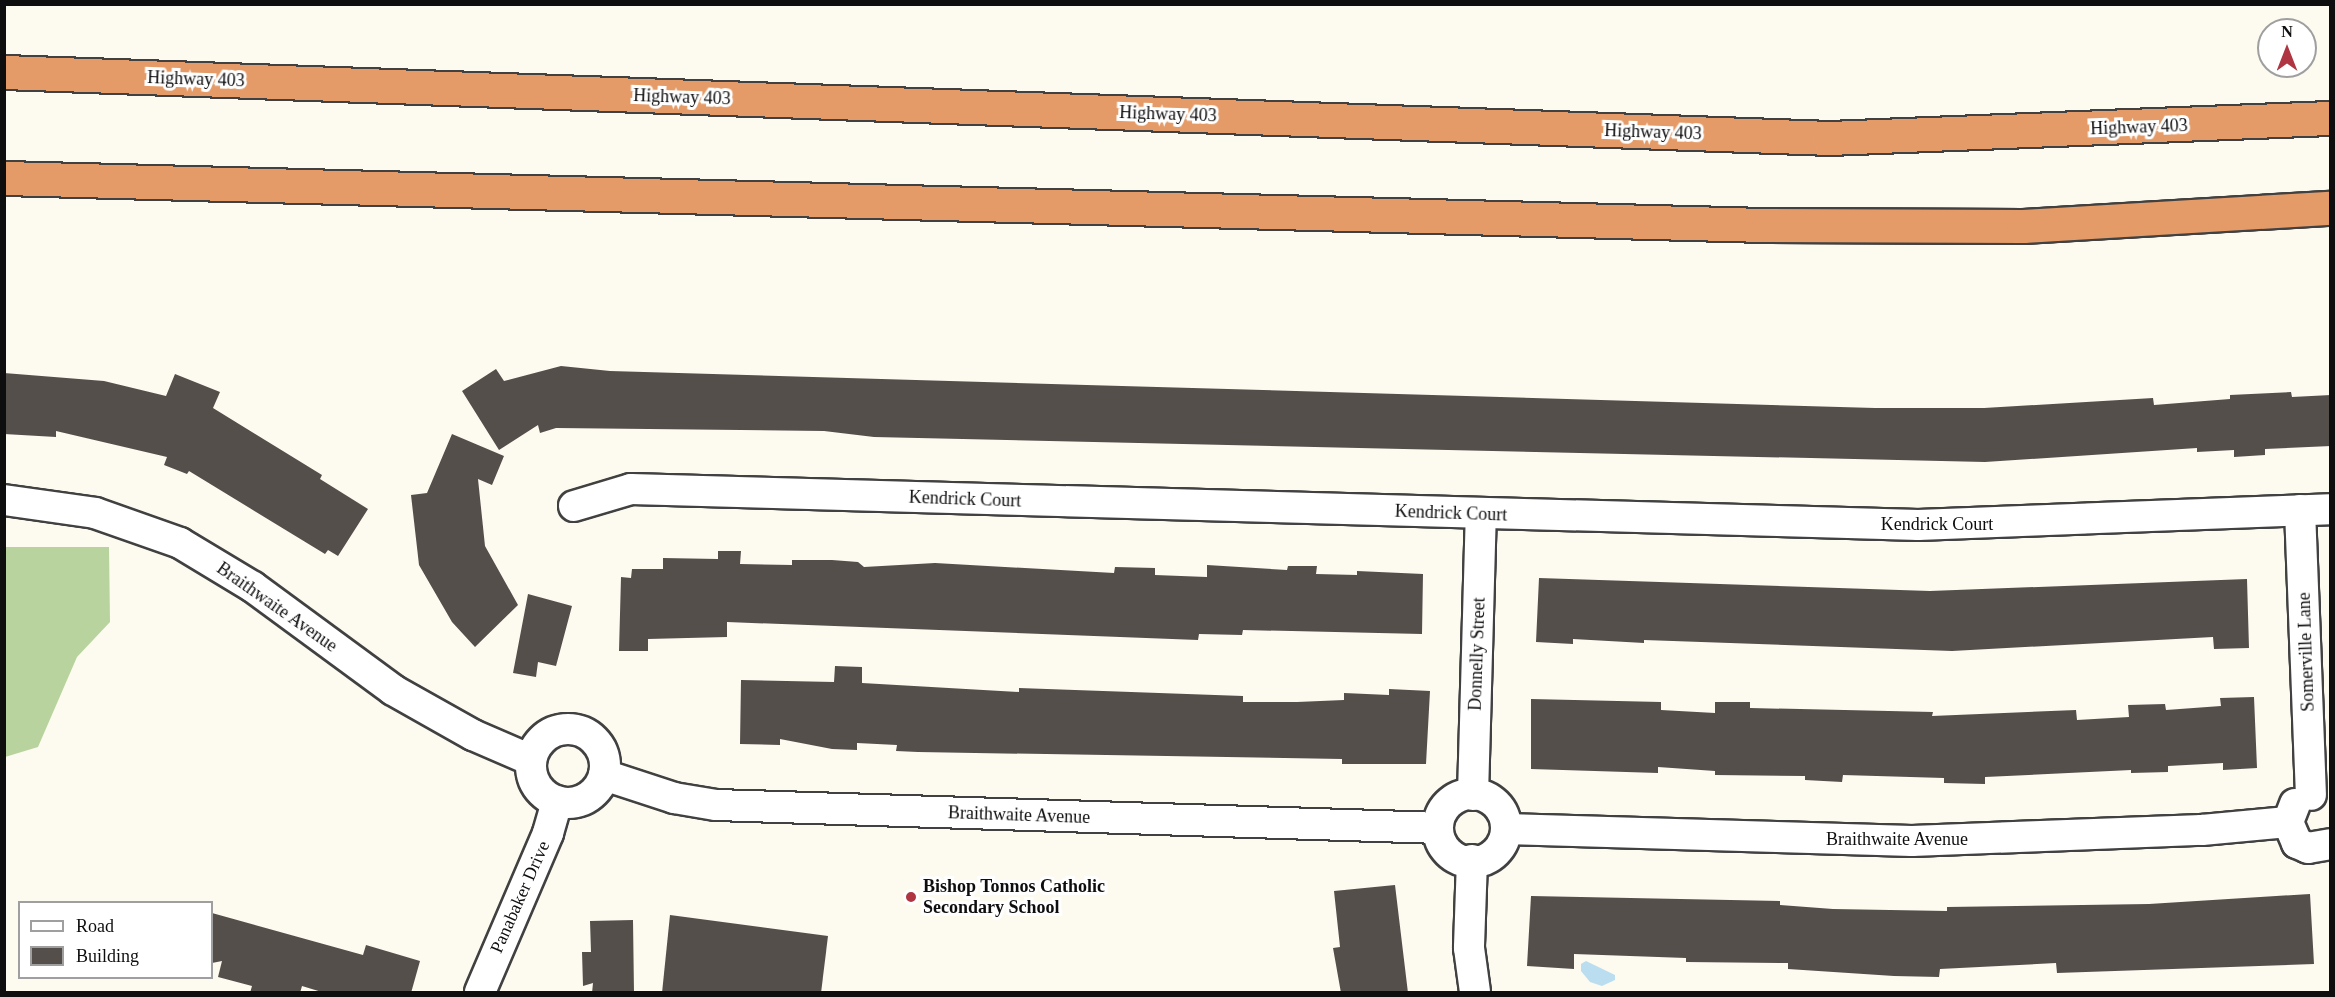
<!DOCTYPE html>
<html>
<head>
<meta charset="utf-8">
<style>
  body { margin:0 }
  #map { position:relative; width:2335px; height:997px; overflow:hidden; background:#fdfaf0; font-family:"Times New Roman",serif }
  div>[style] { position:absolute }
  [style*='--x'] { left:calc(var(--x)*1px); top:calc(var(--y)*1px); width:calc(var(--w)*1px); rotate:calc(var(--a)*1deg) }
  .forest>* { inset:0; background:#b9d39e }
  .water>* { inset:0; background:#badeef }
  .building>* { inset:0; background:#554f4b }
  .roads { filter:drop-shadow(2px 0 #414141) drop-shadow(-2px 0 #414141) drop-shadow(0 2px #414141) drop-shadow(0 -2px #414141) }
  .minor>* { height:30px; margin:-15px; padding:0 15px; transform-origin:15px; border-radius:15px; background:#fff }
  .minor>.ring { margin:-15px; padding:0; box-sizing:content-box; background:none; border:30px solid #fff; border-radius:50% }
  .motorway>* { height:33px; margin:-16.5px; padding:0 16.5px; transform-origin:16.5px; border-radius:16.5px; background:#e49b68 }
  .dots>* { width:16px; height:16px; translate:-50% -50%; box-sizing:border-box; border:3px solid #fff; border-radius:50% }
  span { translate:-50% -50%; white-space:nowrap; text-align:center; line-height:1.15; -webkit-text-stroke:6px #fff; paint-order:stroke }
  .street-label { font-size:18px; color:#0e0e0e }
  .poi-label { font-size:18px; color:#0e0e0e; font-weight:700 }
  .left { translate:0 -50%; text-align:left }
  .frame { position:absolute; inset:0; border:6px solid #0e0e0e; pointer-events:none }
  .legend { position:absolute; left:18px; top:901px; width:195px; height:78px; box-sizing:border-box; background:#fff; border:2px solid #9f9f9f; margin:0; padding:8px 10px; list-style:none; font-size:18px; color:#0e0e0e }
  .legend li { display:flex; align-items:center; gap:12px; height:30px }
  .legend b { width:30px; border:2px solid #9f9f9f }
  .north { position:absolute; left:2257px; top:18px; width:60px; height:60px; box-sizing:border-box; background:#fff; border:2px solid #9f9f9f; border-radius:50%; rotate:0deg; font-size:16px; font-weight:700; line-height:24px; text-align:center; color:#0e0e0e }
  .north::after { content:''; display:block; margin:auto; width:21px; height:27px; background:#ae3541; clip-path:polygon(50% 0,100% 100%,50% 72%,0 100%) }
</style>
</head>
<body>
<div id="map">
  <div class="forest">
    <div style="clip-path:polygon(5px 547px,109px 547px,110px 622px,77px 657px,38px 747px,5px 757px)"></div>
  </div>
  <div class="water">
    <div style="clip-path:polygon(1586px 961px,1615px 975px,1615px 980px,1602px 986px,1590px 982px,1581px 971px,1581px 964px)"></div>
  </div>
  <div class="building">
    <div style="clip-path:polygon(561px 366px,610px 371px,1875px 408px,1984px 408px,2153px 398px,2154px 405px,2230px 399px,2230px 395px,2291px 392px,2292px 397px,2331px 395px,2331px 446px,2265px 449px,2265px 455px,2234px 457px,2234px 450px,2197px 452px,2197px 448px,1985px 462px,874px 437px,824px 431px,556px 428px,540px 433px,538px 425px,499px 450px,462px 391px,496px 369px,504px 381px)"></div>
    <div style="clip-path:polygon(4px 373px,104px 381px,166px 396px,175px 374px,220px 392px,213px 408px,322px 475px,320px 479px,368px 509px,338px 556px,328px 550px,325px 554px,189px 471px,187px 474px,164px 465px,167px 457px,56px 431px,56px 437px,4px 434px)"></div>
    <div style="clip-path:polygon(452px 434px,504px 456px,492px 485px,478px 479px,485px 546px,518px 605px,475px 647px,452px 622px,419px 565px,411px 495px,427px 493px)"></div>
    <div style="clip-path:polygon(718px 551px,741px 551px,740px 564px,792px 565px,792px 560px,832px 560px,858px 562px,864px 567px,935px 563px,1114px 573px,1115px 567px,1155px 568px,1155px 575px,1207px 577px,1207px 565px,1287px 570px,1288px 566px,1317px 566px,1316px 574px,1357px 575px,1357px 571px,1423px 574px,1422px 634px,1243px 630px,1242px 635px,1199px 634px,1198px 640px,727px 622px,727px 637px,648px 639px,648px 651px,619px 651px,621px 577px,631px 578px,632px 569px,663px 569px,663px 558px,718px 559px)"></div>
    <div style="clip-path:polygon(1539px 578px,1930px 591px,2247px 579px,2249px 648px,2214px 649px,2213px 637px,1952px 651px,1644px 640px,1644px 643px,1573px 639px,1573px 644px,1536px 642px)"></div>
    <div style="clip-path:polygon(528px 594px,572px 606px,556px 666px,538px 662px,536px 677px,513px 673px)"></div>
    <div style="clip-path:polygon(835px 666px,862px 667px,862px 683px,1019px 692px,1019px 688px,1243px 696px,1243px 702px,1297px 702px,1344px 700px,1344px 693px,1389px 695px,1389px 689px,1430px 691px,1426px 764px,1342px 764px,1342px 759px,918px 752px,896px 751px,897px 745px,857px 743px,857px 750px,832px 749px,780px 739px,780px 745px,740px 744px,741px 680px,834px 682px)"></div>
    <div style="clip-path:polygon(2254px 697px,2257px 768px,2223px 770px,2223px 763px,2168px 766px,2168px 772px,2131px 773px,2131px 770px,1985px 777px,1985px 784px,1944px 783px,1944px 778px,1843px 775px,1842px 782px,1805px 780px,1805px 776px,1715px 775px,1715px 771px,1658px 767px,1658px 773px,1531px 769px,1531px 699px,1661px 702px,1661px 710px,1715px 713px,1715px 702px,1750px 702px,1750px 708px,1933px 712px,1932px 716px,2076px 710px,2077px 720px,2129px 717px,2128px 705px,2165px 704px,2166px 710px,2221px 706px,2220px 698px)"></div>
    <div style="clip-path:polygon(1395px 885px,1408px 993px,1341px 993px,1333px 948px,1340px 947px,1334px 891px)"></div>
    <div style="clip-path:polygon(2310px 894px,2314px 964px,2057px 973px,2056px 963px,1940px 969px,1939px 977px,1894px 976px,1788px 969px,1788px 963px,1686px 962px,1686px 958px,1574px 954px,1574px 969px,1527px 966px,1531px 896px,1780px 901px,1780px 905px,1833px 909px,1947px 911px,1947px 907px,2149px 904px)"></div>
    <div style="clip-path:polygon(212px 913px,363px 955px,366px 945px,420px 961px,411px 993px,325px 993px,302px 986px,300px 993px,250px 993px,252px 986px,218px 977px,222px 961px,212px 963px)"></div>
    <div style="clip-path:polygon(670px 915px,828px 936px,821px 993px,662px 993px)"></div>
    <div style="clip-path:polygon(633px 920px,634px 993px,592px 993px,593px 983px,583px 986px,582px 952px,591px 952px,590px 921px)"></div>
  </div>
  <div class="roads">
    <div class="minor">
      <div style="--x:4;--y:500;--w:92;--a:8.1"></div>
      <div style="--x:95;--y:513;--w:90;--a:19.4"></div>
      <div style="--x:180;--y:543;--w:85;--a:31.1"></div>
      <div style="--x:253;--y:587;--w:174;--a:36.3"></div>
      <div style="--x:393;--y:690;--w:92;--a:29.4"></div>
      <div style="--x:473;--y:735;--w:63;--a:23.3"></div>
      <div style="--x:574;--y:506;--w:59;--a:-16.6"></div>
      <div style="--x:631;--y:489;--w:1288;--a:1.6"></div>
      <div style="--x:1918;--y:525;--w:412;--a:-2.2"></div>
      <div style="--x:2300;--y:510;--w:285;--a:87.8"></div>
      <div class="ring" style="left:531px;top:729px;width:44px;height:44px"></div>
      <div style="--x:604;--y:775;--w:74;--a:18.2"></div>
      <div style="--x:674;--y:798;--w:43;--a:9.5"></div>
      <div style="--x:716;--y:805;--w:722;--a:1.82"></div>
      <div class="ring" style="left:1438px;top:794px;width:38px;height:38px"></div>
      <div style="--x:1473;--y:795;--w:281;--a:-88.4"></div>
      <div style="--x:2295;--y:804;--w:19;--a:111"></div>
      <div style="--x:2288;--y:822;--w:23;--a:67"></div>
      <div style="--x:2297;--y:843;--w:12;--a:24"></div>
      <div style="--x:2308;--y:848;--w:22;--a:-10"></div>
      <div style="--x:1506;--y:829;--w:406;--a:1.7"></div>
      <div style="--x:1912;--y:841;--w:290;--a:-2.2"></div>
      <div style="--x:2202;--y:830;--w:86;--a:-5.3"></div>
      <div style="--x:1472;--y:860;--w:88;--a:92"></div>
      <div style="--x:1469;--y:948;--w:44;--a:82.2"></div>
      <div style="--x:480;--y:992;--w:173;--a:-66.8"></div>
      <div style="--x:548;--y:833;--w:33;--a:-74"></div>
    </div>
    <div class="motorway">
      <div style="--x:4;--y:72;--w:1826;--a:2.07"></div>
      <div style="--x:1829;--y:138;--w:501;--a:-2.29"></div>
      <div style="--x:4;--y:178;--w:1765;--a:1.53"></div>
      <div style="--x:1768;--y:225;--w:255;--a:0.2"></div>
      <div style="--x:2023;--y:226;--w:308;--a:-3.4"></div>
    </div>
  </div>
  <div class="dots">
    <div style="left:911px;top:897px;background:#ae3541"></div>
  </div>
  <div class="street-label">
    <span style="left:196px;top:79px;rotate:2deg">Highway 403</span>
    <span style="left:682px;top:97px;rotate:2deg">Highway 403</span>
    <span style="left:1168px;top:114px;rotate:2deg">Highway 403</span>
    <span style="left:2139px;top:127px;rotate:-2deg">Highway 403</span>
    <span style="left:1653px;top:132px;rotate:2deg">Highway 403</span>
    <span style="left:965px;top:499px;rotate:2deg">Kendrick Court</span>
    <span style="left:1451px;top:513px;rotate:2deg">Kendrick Court</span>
    <span style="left:1937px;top:524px">Kendrick Court</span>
    <span style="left:277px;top:607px;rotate:35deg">Braithwaite Avenue</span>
    <span style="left:2306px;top:652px;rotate:-92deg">Somerville Lane</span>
    <span style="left:1477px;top:654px;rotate:-88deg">Donnelly Street</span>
    <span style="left:1019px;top:815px;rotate:2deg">Braithwaite Avenue</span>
    <span style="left:1897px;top:839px">Braithwaite Avenue</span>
    <span style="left:520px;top:897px;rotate:-66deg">Panabaker Drive</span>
  </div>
  <div class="poi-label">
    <span class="left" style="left:923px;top:897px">Bishop Tonnos Catholic<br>Secondary School</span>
  </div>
  <div class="frame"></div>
  <ul class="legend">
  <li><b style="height:8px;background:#fff"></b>Road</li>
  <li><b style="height:16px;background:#554f4b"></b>Building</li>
  </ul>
  <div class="north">N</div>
</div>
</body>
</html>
